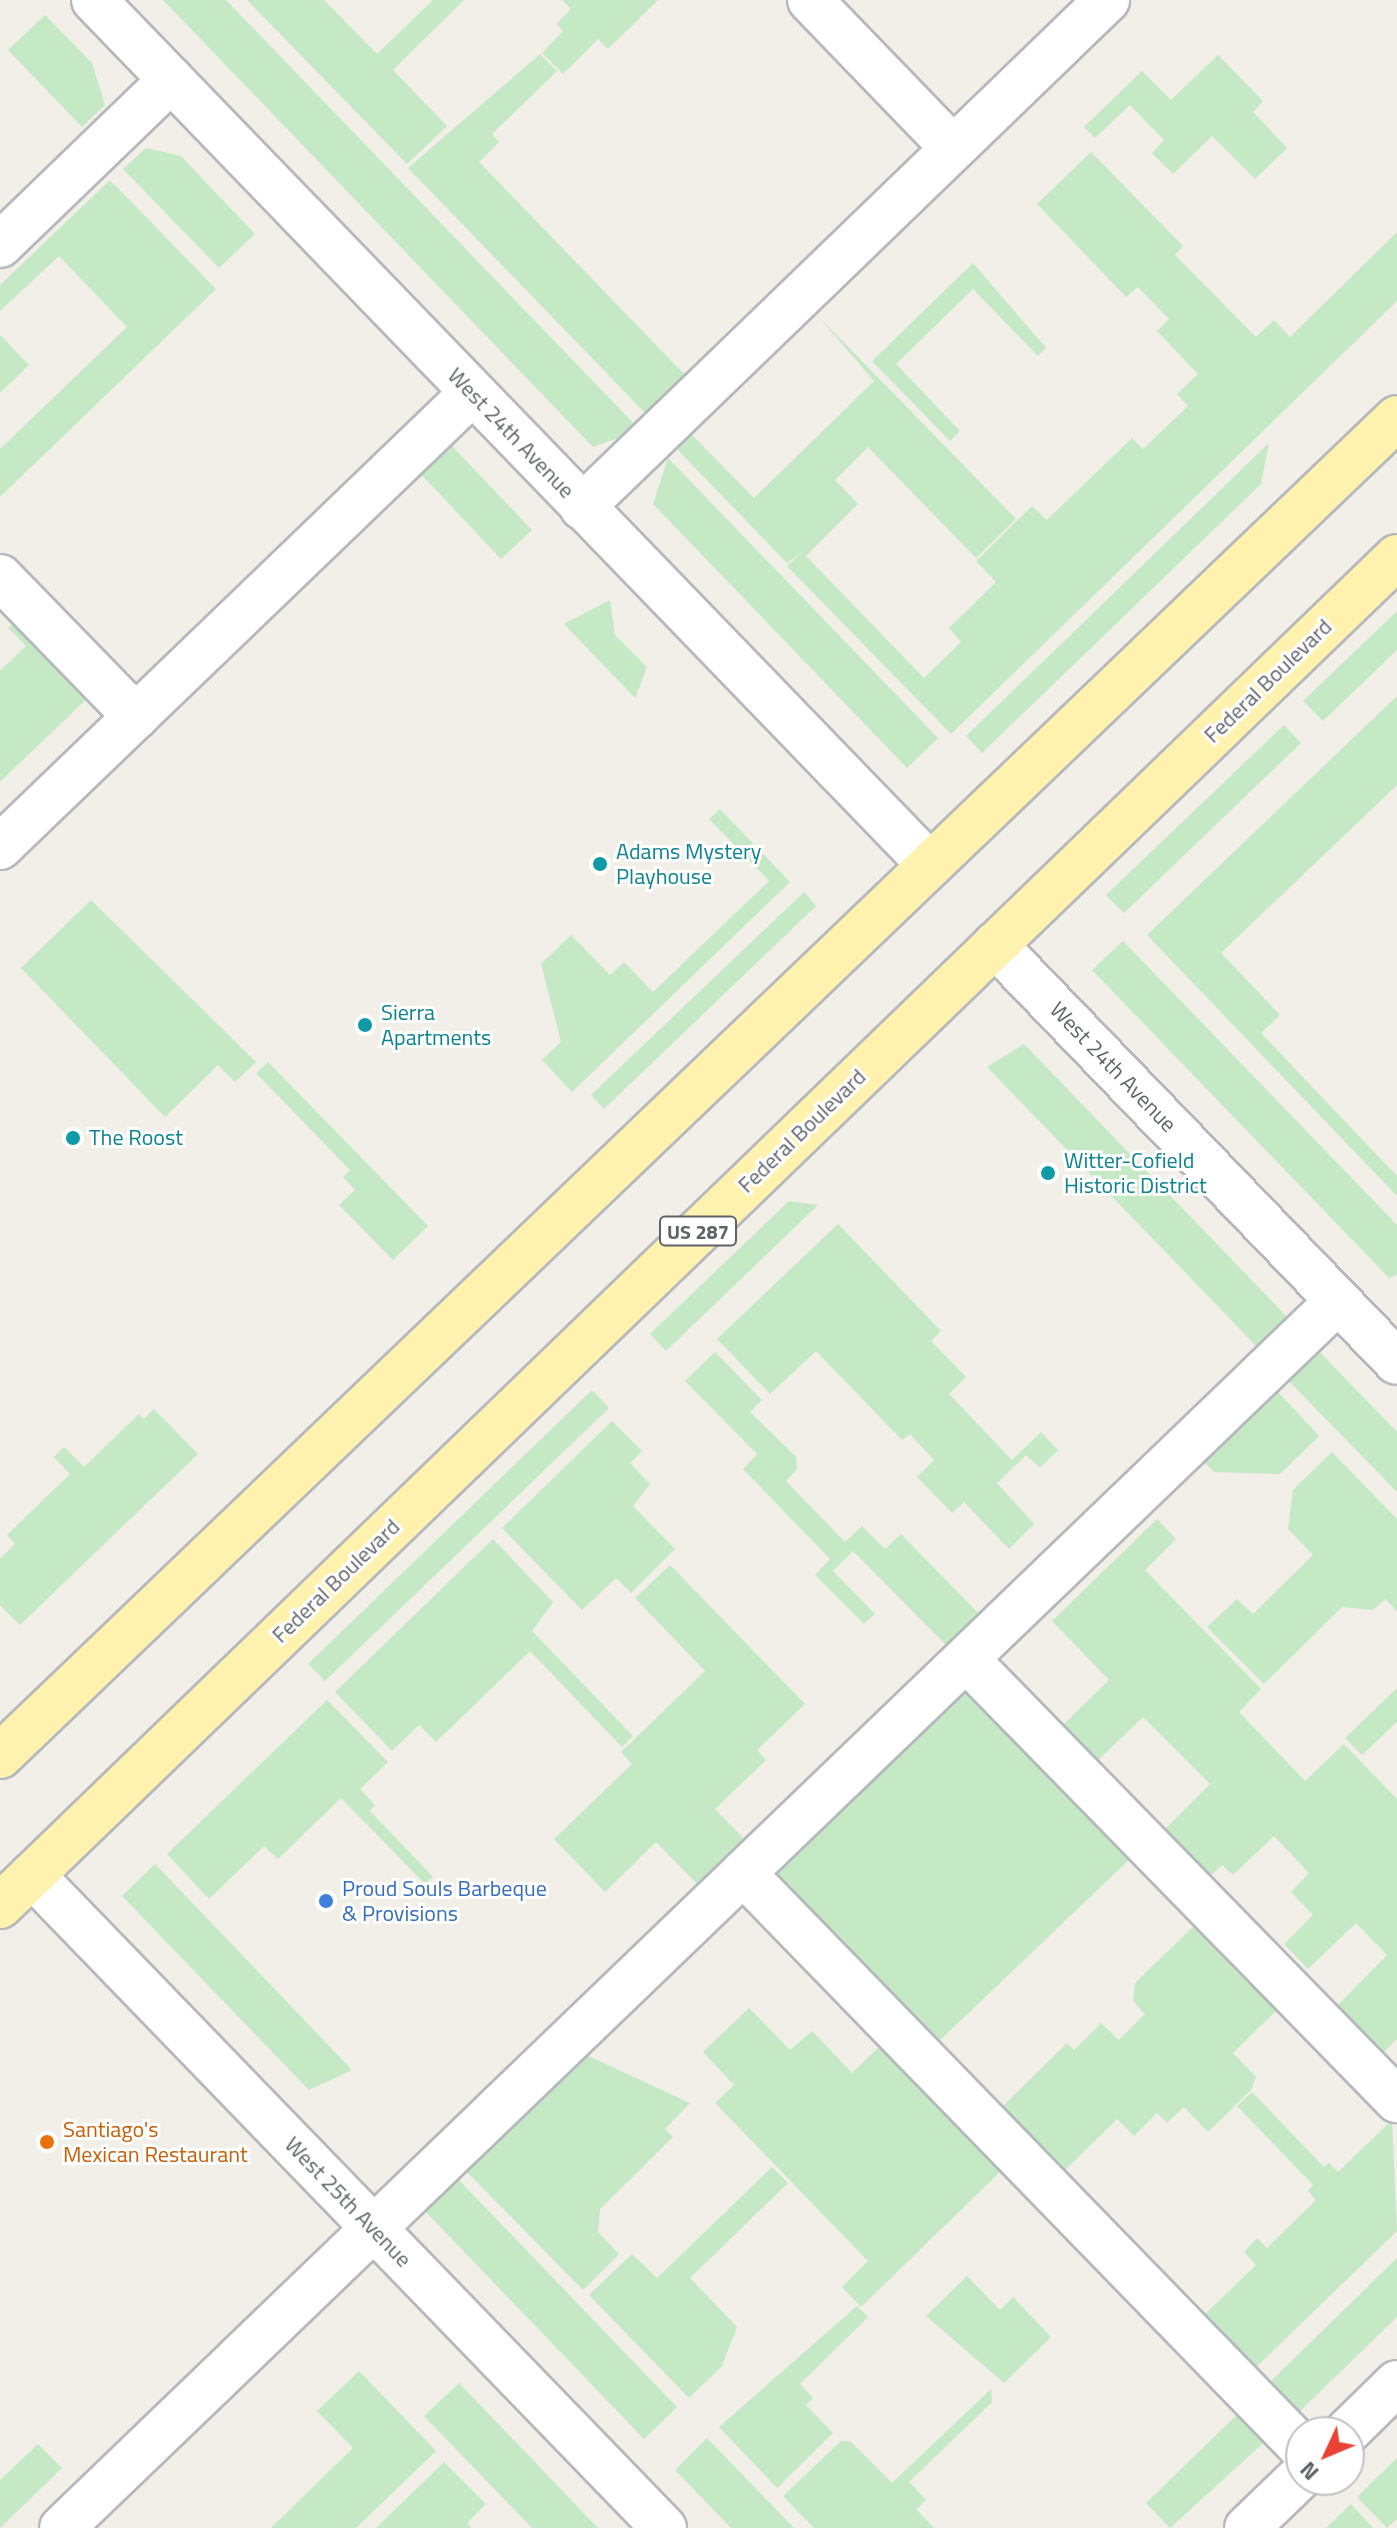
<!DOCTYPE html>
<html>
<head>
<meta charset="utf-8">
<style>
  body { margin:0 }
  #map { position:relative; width:1397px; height:2528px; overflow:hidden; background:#f1efe8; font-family:"Titillium Web",sans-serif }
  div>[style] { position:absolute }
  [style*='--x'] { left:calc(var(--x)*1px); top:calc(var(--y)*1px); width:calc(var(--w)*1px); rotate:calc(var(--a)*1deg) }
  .green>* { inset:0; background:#c5e8c5 }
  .roads { filter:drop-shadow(2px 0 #b5b8bc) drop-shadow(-2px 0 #b5b8bc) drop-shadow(0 2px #b5b8bc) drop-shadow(0 -2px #b5b8bc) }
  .minor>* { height:44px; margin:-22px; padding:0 22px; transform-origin:22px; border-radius:22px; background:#fff }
  .major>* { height:44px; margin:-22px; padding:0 22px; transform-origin:22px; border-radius:22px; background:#fff2af }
  .dots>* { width:22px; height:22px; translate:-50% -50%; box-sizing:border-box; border:4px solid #fff; border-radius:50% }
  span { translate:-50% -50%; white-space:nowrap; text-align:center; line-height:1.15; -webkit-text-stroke:6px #fff; paint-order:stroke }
  .shield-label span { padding:2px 6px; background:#fff; border:2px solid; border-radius:6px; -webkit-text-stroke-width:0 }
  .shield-label { font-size:20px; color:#5f6368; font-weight:700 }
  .street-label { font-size:22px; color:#5f6368 }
  .culture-label { font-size:22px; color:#0d838f }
  .left { translate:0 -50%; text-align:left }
  .shop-label { font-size:22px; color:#366cbe }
  .food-label { font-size:22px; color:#c56008 }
  .north { position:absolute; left:1285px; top:2416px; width:80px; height:80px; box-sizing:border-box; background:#fff; border:2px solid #bfc1c3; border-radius:50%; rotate:226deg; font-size:22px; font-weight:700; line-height:32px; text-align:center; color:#5f6368 }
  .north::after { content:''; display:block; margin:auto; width:28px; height:36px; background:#ea4335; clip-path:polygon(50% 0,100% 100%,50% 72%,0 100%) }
</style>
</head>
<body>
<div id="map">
  <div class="green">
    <div style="clip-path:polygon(163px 0,226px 0,640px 430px,593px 447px)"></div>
    <div style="clip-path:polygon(247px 0,324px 0,377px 54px,433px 0,464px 0,393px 70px,447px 126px,407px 164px)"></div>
    <div style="clip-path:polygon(562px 0,658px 0,608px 49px,598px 39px,563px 74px,542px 53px,563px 31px,556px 24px,571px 9px)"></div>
    <div style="clip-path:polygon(45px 15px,92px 63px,105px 105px,82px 127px,8px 50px)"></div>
    <div style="clip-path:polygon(540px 54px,557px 71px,492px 134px,499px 142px,479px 162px,688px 378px,648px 416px,408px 168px)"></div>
    <div style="clip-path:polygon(1218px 55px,1263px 101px,1253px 112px,1287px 148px,1255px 179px,1212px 136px,1173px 174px,1152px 153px,1164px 140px,1130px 105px,1095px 138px,1084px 127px,1142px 71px,1171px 100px)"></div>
    <div style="clip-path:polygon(146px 148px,181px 156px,255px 234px,219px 268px,123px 169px)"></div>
    <div style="clip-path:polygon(1091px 152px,1183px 246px,1175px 255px,1256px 337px,1274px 320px,1290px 337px,1397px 232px,1397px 301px,951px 734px,787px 566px,803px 551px,787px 563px,675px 447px,690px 433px,754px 498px,874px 381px,817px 315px,1016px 519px,976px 558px,868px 447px,835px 480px,858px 504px,806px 556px,924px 678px,961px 642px,949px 628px,996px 582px,976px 561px,1032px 506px,1047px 520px,1132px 438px,1143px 449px,1188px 406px,1177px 394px,1198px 374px,1157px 331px,1169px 319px,1138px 287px,1126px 297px,1037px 204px)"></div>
    <div style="clip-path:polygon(110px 180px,216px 289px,0 497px,0 449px,127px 327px,59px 256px,0 311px,0 285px)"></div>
    <div style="clip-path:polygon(973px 263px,1046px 348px,1038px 356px,973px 289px,896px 364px,960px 431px,950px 441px,872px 361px)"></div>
    <div style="clip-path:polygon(0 335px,29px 365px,0 393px)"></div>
    <div style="clip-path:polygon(449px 443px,532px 530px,501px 559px,419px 472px)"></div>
    <div style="clip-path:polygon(1269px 443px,1261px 484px,982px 753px,966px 736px)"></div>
    <div style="clip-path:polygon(668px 458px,938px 738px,907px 768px,653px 504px)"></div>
    <div style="clip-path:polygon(610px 600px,615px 635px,647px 667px,635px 698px,564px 624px)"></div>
    <div style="clip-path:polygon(1397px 611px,1397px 650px,1323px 721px,1303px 701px)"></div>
    <div style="clip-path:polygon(23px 613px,97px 689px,0 782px,0 671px,26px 646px,8px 628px)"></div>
    <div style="clip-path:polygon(1397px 696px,1397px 785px,1221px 953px,1280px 1015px,1261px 1033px,1397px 1176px,1397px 1196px,1147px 935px)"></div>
    <div style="clip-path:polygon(1284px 725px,1301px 743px,1124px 913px,1106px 895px)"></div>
    <div style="clip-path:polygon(720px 809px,790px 882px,572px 1092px,542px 1060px,561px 1042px,541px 964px,571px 935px,610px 975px,624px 962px,653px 992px,769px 881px,709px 819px)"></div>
    <div style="clip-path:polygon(804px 892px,816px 906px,604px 1109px,591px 1095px)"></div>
    <div style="clip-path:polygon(91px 900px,256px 1062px,235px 1082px,218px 1065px,165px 1117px,21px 968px)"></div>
    <div style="clip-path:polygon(1123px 941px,1397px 1225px,1397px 1275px,1389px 1278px,1092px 970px)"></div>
    <div style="clip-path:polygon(1024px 1044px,1291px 1321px,1261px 1351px,987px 1067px)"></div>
    <div style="clip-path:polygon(268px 1062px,428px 1226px,393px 1260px,339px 1205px,355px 1190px,343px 1177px,350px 1170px,256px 1073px)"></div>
    <div style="clip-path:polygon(789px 1201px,818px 1205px,666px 1351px,650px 1334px)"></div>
    <div style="clip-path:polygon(838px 1224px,941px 1331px,931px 1341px,966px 1377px,949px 1394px,1012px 1460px,1041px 1432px,1058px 1450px,1040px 1468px,1026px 1455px,997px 1483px,1034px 1524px,1009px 1549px,964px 1502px,952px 1513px,917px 1477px,934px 1460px,910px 1434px,902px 1440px,816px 1351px,770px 1394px,717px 1339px)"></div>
    <div style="clip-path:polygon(1314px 1346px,1397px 1432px,1397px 1492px,1283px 1375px)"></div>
    <div style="clip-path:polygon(715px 1352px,762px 1400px,750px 1412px,796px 1457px,797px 1469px,786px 1481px,845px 1542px,862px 1526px,885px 1549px,901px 1534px,980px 1615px,947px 1646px,853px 1551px,833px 1571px,875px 1614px,864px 1624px,815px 1575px,830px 1559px,743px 1469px,757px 1454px,685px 1381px)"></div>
    <div style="clip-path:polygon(592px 1390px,609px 1408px,325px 1681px,308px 1664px)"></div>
    <div style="clip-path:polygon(1277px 1391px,1319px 1436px,1280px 1474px,1214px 1472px,1204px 1462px)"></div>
    <div style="clip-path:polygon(154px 1409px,198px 1454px,20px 1625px,0 1605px,0 1559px,15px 1544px,7px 1535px,70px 1474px,54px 1457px,64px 1447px,84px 1467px,139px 1414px,144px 1419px)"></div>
    <div style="clip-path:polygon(612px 1421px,642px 1451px,630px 1463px,650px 1484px,633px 1506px,675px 1549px,631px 1593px,616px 1578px,582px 1610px,502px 1528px)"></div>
    <div style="clip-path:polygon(1332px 1452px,1397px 1519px,1397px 1611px,1385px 1599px,1373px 1610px,1342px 1607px,1264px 1684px,1207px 1627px,1237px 1599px,1253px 1614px,1313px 1555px,1288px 1529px,1293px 1490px)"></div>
    <div style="clip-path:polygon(1157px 1519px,1176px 1539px,1145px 1570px,1261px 1689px,1239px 1712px,1305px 1781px,1344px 1744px,1397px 1799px,1397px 2039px,1381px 2055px,1335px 2008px,1387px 1955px,1356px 1923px,1308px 1969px,1284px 1944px,1313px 1915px,1291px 1892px,1309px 1873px,1274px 1836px,1233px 1875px,1222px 1865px,1205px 1881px,1159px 1835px,1210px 1784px,1143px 1717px,1097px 1761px,1062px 1726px,1109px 1680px,1052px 1621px)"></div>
    <div style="clip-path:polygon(493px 1539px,553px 1602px,532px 1631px,633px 1736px,622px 1747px,530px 1651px,436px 1742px,419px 1725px,392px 1751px,335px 1692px)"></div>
    <div style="clip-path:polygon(670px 1565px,805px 1704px,757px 1750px,766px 1760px,715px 1809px,750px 1845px,703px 1890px,656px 1842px,605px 1892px,554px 1839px,632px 1764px,621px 1752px,705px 1671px,635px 1598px)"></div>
    <div style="clip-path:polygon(970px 1681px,1136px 1853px,934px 2046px,769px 1873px)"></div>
    <div style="clip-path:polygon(1397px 1688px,1397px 1722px,1362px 1755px,1345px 1738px)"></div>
    <div style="clip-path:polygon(327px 1700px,388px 1762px,360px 1789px,375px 1805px,370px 1811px,433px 1877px,425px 1884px,341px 1798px,278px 1859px,264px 1846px,209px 1899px,167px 1854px)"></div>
    <div style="clip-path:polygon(155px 1864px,352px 2070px,309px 2090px,122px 1896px)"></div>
    <div style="clip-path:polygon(1195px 1925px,1277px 2010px,1233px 2053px,1256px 2077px,1251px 2090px,1208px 2132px,1184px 2107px,1167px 2123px,1157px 2113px,1134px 2136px,1117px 2119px,1060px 2175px,998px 2111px,1067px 2043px,1074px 2050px,1101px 2023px,1119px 2040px,1145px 2014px,1133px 2001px,1135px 1983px)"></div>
    <div style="clip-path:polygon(749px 2008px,790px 2050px,812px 2031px,852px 2073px,881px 2045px,1002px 2170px,861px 2307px,842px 2287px,868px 2261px,715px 2103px,734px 2085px,703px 2052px)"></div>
    <div style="clip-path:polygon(580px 2052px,690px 2103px,665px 2129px,673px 2137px,600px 2209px,598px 2232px,619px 2254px,583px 2290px,463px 2168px)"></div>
    <div style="clip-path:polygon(1252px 2092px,1324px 2167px,1329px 2163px,1338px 2172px,1392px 2120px,1397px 2231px,1251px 2372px,1200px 2319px,1256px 2265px,1244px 2252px,1257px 2238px,1267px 2248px,1316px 2200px,1308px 2191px,1313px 2185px,1237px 2106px)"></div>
    <div style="clip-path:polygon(772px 2167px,788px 2183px,690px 2278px,737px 2327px,722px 2366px,689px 2398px,589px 2295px,632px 2254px,657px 2278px)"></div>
    <div style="clip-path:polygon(457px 2178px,677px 2407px,644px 2439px,424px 2210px)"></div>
    <div style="clip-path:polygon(1397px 2258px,1397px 2317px,1297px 2414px,1268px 2384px)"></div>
    <div style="clip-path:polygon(967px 2276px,1000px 2310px,1013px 2297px,1051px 2337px,1004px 2383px,926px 2316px)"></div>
    <div style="clip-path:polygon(857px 2306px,868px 2317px,800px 2384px,813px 2398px,806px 2405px,833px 2433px,777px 2488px,719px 2427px)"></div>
    <div style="clip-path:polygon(359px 2371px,436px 2451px,356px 2528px,271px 2528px,353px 2448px,317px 2411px)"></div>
    <div style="clip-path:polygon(459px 2383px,598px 2528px,532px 2528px,424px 2416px)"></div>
    <div style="clip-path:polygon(991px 2389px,992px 2402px,909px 2482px,926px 2500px,916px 2509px,934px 2528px,814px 2528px,783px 2496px,841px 2441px,850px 2441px,892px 2483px)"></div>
    <div style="clip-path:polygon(1244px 2408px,1271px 2436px,1170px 2528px,1146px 2503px)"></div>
    <div style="clip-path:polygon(707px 2438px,794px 2528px,731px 2528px,675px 2470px)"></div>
    <div style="clip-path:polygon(38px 2444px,62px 2468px,0 2528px,0 2480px)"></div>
    <div style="clip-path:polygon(1397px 2458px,1397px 2519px,1387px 2528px,1357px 2497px)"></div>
    <div style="clip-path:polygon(444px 2462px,486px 2504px,467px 2523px,471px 2528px,376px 2528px)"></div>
    <div style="clip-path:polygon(1351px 2504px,1373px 2528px,1326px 2528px)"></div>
  </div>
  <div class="roads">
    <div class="minor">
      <div style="--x:94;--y:0;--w:1203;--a:45.98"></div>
      <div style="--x:810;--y:0;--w:206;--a:46"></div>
      <div style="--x:0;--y:245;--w:238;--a:-44"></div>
      <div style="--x:582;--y:507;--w:730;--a:-44"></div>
      <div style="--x:0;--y:577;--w:195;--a:45.8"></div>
      <div style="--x:0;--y:847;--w:655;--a:-43.89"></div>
      <div style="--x:995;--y:945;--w:579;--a:46.05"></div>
      <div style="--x:966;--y:1659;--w:617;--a:45.66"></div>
      <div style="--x:743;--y:1873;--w:801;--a:45.81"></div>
      <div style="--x:32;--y:1875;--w:909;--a:45.94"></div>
      <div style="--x:1347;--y:2432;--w:70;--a:-44.4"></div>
      <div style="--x:62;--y:2528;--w:1770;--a:-43.88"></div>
      <div style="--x:1247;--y:2528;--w:75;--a:-43.9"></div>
    </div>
    <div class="major">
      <div style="--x:0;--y:1756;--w:1934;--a:-43.76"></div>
      <div style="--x:0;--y:1906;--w:1942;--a:-44"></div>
    </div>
  </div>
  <div class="dots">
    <div style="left:600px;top:864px;background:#0f9aa8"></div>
    <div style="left:365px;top:1025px;background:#0f9aa8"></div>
    <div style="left:73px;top:1138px;background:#0f9aa8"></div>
    <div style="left:1048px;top:1173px;background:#0f9aa8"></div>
    <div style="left:326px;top:1901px;background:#3f7fe0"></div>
    <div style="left:47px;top:2142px;background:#e8710a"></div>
  </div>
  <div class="shield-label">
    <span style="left:698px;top:1231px">US 287</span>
  </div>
  <div class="street-label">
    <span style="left:511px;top:433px;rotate:46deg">West 24th Avenue</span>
    <span style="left:1268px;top:681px;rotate:-44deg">Federal Boulevard</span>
    <span style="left:1113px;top:1067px;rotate:46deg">West 24th Avenue</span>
    <span style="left:802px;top:1131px;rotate:-44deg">Federal Boulevard</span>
    <span style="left:336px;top:1581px;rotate:-44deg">Federal Boulevard</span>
    <span style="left:348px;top:2202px;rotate:46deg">West 25th Avenue</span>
  </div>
  <div class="culture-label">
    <span class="left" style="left:616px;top:864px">Adams Mystery<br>Playhouse</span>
    <span class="left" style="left:381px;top:1025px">Sierra<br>Apartments</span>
    <span class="left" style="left:89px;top:1138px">The Roost</span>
    <span class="left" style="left:1064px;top:1173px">Witter-Cofield<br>Historic District</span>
  </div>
  <div class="shop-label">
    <span class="left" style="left:342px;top:1901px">Proud Souls Barbeque<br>&amp; Provisions</span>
  </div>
  <div class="food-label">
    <span class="left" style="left:63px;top:2142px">Santiago's<br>Mexican Restaurant</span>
  </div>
  <div class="north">N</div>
</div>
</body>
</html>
